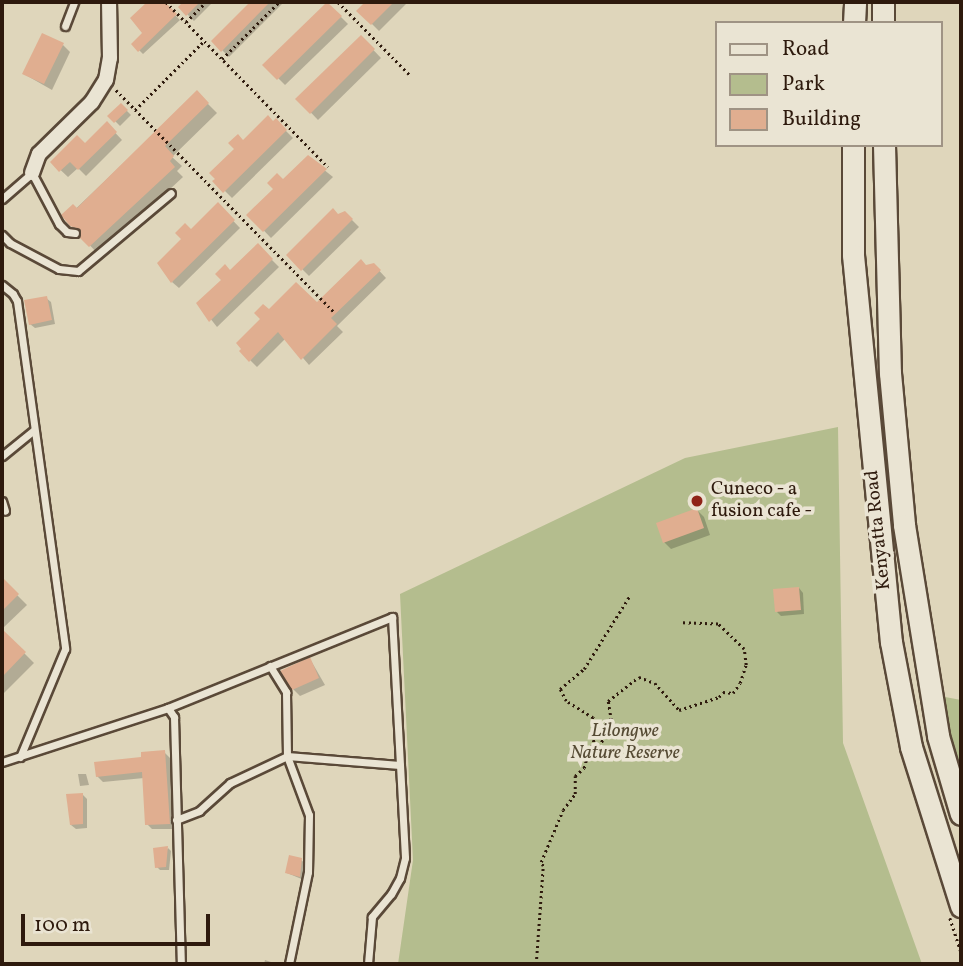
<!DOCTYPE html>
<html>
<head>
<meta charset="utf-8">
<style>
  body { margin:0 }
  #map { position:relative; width:963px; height:966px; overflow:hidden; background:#dfd6bb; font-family:Vollkorn,serif }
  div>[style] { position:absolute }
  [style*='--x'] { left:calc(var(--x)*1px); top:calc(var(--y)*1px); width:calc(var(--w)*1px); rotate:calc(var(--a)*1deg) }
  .green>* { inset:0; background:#b4bd8e }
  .shadow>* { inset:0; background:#0003 }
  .building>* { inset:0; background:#e0ae90 }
  .path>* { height:2.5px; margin-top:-1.25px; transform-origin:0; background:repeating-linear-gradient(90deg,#2e1a0d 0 2px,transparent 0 5.5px) }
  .roads { filter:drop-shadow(2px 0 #5a4938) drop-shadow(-2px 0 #5a4938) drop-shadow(0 2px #5a4938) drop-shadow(0 -2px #5a4938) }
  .lane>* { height:7px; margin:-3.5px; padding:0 3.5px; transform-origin:3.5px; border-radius:3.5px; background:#eae4d3 }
  .street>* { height:14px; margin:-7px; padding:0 7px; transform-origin:7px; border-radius:7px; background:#eae4d3 }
  .secondary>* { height:21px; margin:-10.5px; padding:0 10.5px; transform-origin:10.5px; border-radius:10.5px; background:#eae4d3 }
  .dots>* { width:19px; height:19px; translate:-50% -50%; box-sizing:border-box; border:4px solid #eae4d3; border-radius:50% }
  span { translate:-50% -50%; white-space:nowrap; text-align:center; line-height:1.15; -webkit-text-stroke:7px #eae4d3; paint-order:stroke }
  .poi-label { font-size:19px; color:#2e1a0d }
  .left { translate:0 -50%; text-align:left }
  .street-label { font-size:19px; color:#2e1a0d }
  .park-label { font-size:19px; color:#564b34; font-style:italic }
  .frame { position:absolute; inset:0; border:4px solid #2e1a0d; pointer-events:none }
  .legend { position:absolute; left:715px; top:21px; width:228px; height:126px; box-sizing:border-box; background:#eae4d3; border:2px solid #9f9384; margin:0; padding:9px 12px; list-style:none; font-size:21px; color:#2e1a0d }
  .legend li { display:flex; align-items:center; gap:14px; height:35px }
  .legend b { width:35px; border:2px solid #9f9384 }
  .scale { position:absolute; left:21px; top:914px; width:189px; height:32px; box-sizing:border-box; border:4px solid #2e1a0d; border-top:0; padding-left:9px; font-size:21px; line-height:24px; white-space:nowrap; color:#2e1a0d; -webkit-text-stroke:5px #eae4d3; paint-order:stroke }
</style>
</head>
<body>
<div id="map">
  <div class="green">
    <div style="clip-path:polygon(838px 427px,843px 743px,922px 964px,398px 964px,413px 860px,400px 594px,685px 458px)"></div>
    <div style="clip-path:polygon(924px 693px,961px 700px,961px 812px)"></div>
  </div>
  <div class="shadow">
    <div style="clip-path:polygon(149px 2px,161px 2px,180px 20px,143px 54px,133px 44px,144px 33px,132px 18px)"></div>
    <div style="clip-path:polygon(185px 2px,213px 2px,194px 21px,180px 7px)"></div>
    <div style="clip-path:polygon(252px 2px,284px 2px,229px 57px,213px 41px)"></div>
    <div style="clip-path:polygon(368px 2px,408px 2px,379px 31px,359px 11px)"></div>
    <div style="clip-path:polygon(328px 4px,348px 24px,285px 85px,265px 65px)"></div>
    <div style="clip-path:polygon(361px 37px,381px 58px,318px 120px,298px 99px)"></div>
    <div style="clip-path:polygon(63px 45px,70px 52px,52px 90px,24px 74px)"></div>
    <div style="clip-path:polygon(197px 93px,217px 113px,172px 157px,182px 166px,177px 171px,183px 177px,99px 255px,65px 219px)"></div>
    <div style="clip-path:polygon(121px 105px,131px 115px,120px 126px,110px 116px)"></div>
    <div style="clip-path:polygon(276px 121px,293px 138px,232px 198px,215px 181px,236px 149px)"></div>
    <div style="clip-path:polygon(107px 124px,122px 140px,86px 176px,78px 168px,68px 177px,52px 162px,85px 145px)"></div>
    <div style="clip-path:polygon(308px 157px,333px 177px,271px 238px,249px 215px)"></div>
    <div style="clip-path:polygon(218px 205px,240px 228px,179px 288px,172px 282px,191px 232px)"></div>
    <div style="clip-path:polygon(345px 213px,359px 227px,309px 276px,288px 255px)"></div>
    <div style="clip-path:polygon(258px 246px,279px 267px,217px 327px,199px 304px)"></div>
    <div style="clip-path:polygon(373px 264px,386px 278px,337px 326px,343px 332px,309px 365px,286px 338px,257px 367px,250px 360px,269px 312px,316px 305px)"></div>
    <div style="clip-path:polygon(46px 298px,51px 302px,55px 324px,35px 328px,30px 324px)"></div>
    <div style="clip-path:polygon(697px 510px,704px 517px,710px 535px,671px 549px,664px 542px)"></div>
    <div style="clip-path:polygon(2px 580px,27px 605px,2px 629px)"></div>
    <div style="clip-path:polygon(799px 588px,803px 593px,804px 614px,781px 616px,777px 612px)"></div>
    <div style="clip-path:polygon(2px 631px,34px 663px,2px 695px)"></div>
    <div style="clip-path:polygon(310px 659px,325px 685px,300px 696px,293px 689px)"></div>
    <div style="clip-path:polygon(164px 752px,170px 758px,175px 829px,152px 829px,147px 824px,144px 778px,103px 782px,97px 776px)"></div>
    <div style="clip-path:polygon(78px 774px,86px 774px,89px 785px,80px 786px)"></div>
    <div style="clip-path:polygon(83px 795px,87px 799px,87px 828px,76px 829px,71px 825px)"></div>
    <div style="clip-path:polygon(168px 848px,171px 851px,169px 870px,160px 870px,157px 867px)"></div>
    <div style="clip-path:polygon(301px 860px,306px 864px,304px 880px,287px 873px)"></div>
    <div style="clip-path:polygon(265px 960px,277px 964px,264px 964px)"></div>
  </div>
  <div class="building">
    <div style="clip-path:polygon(147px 2px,165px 2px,177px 14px,138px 52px,131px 44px,142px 33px,130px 18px)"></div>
    <div style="clip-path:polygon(183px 2px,200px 2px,186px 16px,178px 7px)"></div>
    <div style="clip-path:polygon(250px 2px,270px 2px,221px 52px,211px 41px)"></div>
    <div style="clip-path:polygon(327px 2px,342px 16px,277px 80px,262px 65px)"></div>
    <div style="clip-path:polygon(365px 2px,394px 2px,371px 25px,356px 11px)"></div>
    <div style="clip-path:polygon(42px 33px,64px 43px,44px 84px,22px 74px)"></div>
    <div style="clip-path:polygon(361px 35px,375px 49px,310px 114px,295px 99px)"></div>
    <div style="clip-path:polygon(197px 90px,209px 103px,165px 146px,174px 156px,170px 161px,175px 167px,89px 247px,79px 237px,79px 229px,70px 226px,61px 215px,73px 204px,77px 208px)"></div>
    <div style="clip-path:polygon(121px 103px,128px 110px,114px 123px,107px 116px)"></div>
    <div style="clip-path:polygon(268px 115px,273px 121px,276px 118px,287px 130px,223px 193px,212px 181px,215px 179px,209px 173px,234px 149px,228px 143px,238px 134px,243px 140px)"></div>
    <div style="clip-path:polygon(107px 121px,117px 132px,78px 170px,70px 162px,59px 172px,50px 162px,77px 135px,85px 143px)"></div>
    <div style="clip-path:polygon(308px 155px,327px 169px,263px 232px,246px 215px,273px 189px,267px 183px,277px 173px,283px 179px)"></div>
    <div style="clip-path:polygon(218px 202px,235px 220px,171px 283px,157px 263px,181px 239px,175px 233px,185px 223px,191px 229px)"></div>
    <div style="clip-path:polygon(333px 208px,338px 214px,345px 211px,353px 219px,301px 271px,286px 255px)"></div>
    <div style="clip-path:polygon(258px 243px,273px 259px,209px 322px,196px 303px,221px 280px,215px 274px,225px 264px,230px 270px)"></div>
    <div style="clip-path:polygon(361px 259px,366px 265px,374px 263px,381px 270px,331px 318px,337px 324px,301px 360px,278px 332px,249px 362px,239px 351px,241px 349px,236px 343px,260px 319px,254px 313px,263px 304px,269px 309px,296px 282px,317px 302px)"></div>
    <div style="clip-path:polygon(47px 296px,52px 320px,29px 325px,24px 300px)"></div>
    <div style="clip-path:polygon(697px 508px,704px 528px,663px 543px,656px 523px)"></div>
    <div style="clip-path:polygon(2px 577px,19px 594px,2px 611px)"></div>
    <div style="clip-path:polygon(799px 587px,801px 610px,775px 612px,773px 589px)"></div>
    <div style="clip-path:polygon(2px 629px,26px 652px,2px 677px)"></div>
    <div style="clip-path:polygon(310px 657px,319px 678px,292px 690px,280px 671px)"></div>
    <div style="clip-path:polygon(165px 750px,170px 824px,145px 825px,142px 772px,96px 777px,94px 762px,141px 757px,141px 752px)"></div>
    <div style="clip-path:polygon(83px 793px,83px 824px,70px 825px,66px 794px)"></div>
    <div style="clip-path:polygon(168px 846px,166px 867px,155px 868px,153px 848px)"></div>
    <div style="clip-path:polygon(289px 855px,302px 858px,300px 877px,285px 873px)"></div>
  </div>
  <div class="path">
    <div style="--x:166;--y:2;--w:231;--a:45.5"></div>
    <div style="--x:338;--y:2;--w:104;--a:45.4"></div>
    <div style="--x:186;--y:22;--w:28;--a:-45"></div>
    <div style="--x:222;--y:59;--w:81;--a:-45"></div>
    <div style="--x:116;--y:90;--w:311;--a:45.5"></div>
    <div style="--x:135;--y:110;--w:98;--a:-45"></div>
    <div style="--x:587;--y:757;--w:31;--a:-68"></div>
    <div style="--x:599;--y:728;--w:12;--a:-121"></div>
    <div style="--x:593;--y:718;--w:32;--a:-148"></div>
    <div style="--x:566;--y:701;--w:13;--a:-117"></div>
    <div style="--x:560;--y:689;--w:31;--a:-40"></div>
    <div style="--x:584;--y:669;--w:85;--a:-58"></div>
    <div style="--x:950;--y:918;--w:36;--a:72"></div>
    <div style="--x:536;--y:964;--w:98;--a:-85.9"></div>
    <div style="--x:543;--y:866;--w:4;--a:-117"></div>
    <div style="--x:541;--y:862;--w:56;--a:-67.1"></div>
    <div style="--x:563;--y:810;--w:20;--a:-53"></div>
    <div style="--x:575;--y:794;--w:18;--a:-90"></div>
    <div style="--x:575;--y:776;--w:12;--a:-42"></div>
    <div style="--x:584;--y:768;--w:11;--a:-75"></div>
    <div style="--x:587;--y:757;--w:11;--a:-27"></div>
    <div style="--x:597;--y:752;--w:35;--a:-66"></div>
    <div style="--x:611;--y:720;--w:19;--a:-99"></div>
    <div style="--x:608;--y:701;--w:39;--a:-38"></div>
    <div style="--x:639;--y:677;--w:17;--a:21"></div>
    <div style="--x:655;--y:683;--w:36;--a:48"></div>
    <div style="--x:679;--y:710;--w:42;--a:-18"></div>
    <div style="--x:719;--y:697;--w:6;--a:-51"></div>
    <div style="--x:723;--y:692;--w:10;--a:6"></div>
    <div style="--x:733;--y:693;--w:12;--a:-55"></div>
    <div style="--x:740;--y:683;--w:19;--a:-72"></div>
    <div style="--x:746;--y:665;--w:16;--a:-97"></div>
    <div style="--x:744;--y:649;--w:36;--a:-136"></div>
    <div style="--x:718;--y:624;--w:36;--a:-178"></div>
  </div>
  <div class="roads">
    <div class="lane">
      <div style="--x:65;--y:26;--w:26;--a:-69"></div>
      <div style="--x:2;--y:199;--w:40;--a:-41"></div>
      <div style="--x:32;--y:173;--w:58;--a:62.1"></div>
      <div style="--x:59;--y:224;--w:11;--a:45"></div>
      <div style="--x:67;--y:232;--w:8;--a:7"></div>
      <div style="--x:2;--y:235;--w:11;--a:45"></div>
      <div style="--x:10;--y:243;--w:55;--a:28"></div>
      <div style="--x:59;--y:269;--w:19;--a:6"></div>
      <div style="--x:78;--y:271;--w:121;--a:-40"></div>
      <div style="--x:2;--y:285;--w:14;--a:39"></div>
      <div style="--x:13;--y:294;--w:8;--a:60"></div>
      <div style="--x:17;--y:301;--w:351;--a:82.1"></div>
      <div style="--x:65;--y:649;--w:117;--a:112.6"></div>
      <div style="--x:2;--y:456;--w:41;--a:-39.1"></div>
      <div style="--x:2;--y:501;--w:10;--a:73"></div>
      <div style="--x:270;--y:666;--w:31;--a:58"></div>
      <div style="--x:286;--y:692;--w:64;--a:89.1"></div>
      <div style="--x:287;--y:756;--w:63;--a:69.6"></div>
      <div style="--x:309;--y:815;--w:57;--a:91"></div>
      <div style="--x:308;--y:872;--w:94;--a:101.7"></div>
      <div style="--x:168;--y:708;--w:242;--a:-22.1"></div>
      <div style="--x:392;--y:617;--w:241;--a:86.9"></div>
      <div style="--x:405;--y:858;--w:21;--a:104"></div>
      <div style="--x:400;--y:878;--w:18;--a:119"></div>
      <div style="--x:391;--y:894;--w:30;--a:130"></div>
      <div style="--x:372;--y:917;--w:47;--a:94.9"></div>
      <div style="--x:2;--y:762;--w:175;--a:-18"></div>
      <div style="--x:168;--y:708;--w:11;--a:56"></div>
      <div style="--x:174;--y:717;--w:247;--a:88.4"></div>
      <div style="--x:176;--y:820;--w:25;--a:-21"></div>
      <div style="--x:199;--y:811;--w:42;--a:-42.1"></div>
      <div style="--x:230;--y:783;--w:63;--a:-25.3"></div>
      <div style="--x:287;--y:756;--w:113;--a:4.6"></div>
    </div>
    <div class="street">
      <div style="--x:32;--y:173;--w:20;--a:-70"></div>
      <div style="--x:39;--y:154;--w:74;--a:-44.5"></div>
      <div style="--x:92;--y:102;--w:26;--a:-58"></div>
      <div style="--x:106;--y:80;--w:22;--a:-80"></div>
      <div style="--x:110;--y:58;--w:56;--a:-91"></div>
    </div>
    <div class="secondary">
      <div style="--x:883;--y:2;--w:21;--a:90"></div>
      <div style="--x:854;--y:23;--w:21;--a:-87"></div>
      <div style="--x:853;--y:145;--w:110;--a:90"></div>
      <div style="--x:853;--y:255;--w:389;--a:84.4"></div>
      <div style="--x:891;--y:642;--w:107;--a:79.2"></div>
      <div style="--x:911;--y:747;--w:167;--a:72.5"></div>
      <div style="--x:884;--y:145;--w:228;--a:88.5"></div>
      <div style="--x:890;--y:373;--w:153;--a:84.7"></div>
      <div style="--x:904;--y:525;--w:214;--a:80.8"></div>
      <div style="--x:938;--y:736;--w:81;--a:73.6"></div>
    </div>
  </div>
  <div class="dots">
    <div style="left:697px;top:501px;background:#8f2418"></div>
  </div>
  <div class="poi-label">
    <span class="left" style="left:711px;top:501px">Cuneco - a<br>fusion cafe -</span>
  </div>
  <div class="street-label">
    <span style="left:879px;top:530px;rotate:-96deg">Kenyatta Road</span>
  </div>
  <div class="park-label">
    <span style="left:625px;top:743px">Lilongwe<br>Nature Reserve</span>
  </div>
  <div class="frame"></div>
  <ul class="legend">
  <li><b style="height:9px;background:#eae4d3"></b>Road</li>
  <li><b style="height:19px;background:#b4bd8e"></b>Park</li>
  <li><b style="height:19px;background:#e0ae90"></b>Building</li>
  </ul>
  <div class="scale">100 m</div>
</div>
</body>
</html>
